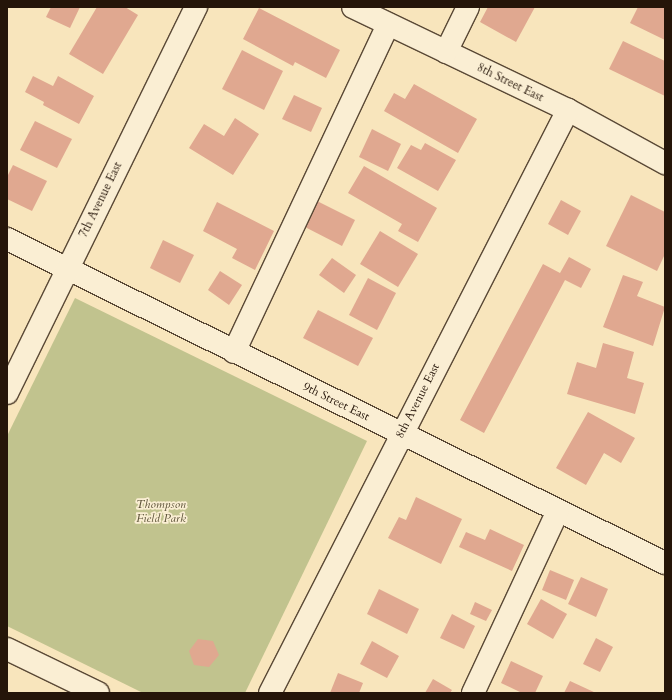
<!DOCTYPE html>
<html>
<head>
<meta charset="utf-8">
<style>
  body { margin:0 }
  #map { position:relative; width:672px; height:700px; overflow:hidden; background:#f8e5bc; font-family:Cardo,serif }
  div>[style] { position:absolute }
  [style*='--x'] { left:calc(var(--x)*1px); top:calc(var(--y)*1px); width:calc(var(--w)*1px); rotate:calc(var(--a)*1deg) }
  .green>* { inset:0; background:#c1c38e }
  .building>* { inset:0; background:#e0a890 }
  .roads { filter:drop-shadow(1px 0 #5a4936) drop-shadow(-1px 0 #5a4936) drop-shadow(0 1px #5a4936) drop-shadow(0 -1px #5a4936) }
  .minor>* { height:22px; margin:-11px; padding:0 11px; transform-origin:11px; border-radius:11px; background:#faeed3 }
  span { translate:-50% -50%; white-space:nowrap; text-align:center; line-height:1.15; -webkit-text-stroke:3.5px #faeed3; paint-order:stroke }
  .street-label { font-size:12px; color:#251509 }
  .park-label { font-size:12px; color:#5c5238; font-style:italic }
  .frame { position:absolute; inset:0; border:8px solid #251509; pointer-events:none }
</style>
</head>
<body>
<div id="map">
  <div class="green">
    <div style="clip-path:polygon(75px 298px,367px 441px,245px 693px,143px 693px,7px 626px,7px 436px)"></div>
  </div>
  <div class="building">
    <div style="clip-path:polygon(51px 7px,80px 7px,70px 28px,46px 17px)"></div>
    <div style="clip-path:polygon(97px 7px,125px 7px,138px 15px,103px 74px,69px 54px)"></div>
    <div style="clip-path:polygon(488px 7px,535px 7px,516px 42px,480px 22px)"></div>
    <div style="clip-path:polygon(638px 7px,665px 7px,665px 40px,630px 23px)"></div>
    <div style="clip-path:polygon(259px 8px,340px 50px,326px 78px,295px 62px,293px 66px,243px 39px)"></div>
    <div style="clip-path:polygon(623px 41px,665px 61px,665px 96px,609px 69px)"></div>
    <div style="clip-path:polygon(242px 50px,283px 71px,264px 110px,222px 89px)"></div>
    <div style="clip-path:polygon(33px 76px,53px 86px,58px 76px,94px 96px,79px 124px,43px 105px,44px 102px,25px 92px)"></div>
    <div style="clip-path:polygon(414px 84px,477px 119px,458px 153px,384px 111px,394px 93px,405px 99px)"></div>
    <div style="clip-path:polygon(294px 95px,322px 108px,311px 132px,282px 119px)"></div>
    <div style="clip-path:polygon(235px 118px,259px 134px,233px 175px,189px 148px,204px 124px,224px 136px)"></div>
    <div style="clip-path:polygon(35px 121px,72px 139px,57px 168px,20px 150px)"></div>
    <div style="clip-path:polygon(372px 129px,401px 144px,388px 171px,359px 157px)"></div>
    <div style="clip-path:polygon(425px 143px,456px 160px,438px 191px,397px 168px,411px 145px,421px 150px)"></div>
    <div style="clip-path:polygon(13px 165px,47px 181px,32px 211px,7px 199px,7px 177px)"></div>
    <div style="clip-path:polygon(364px 166px,437px 208px,418px 242px,398px 231px,402px 224px,348px 193px)"></div>
    <div style="clip-path:polygon(631px 195px,665px 212px,665px 254px,657px 271px,606px 246px)"></div>
    <div style="clip-path:polygon(315px 200px,355px 220px,342px 246px,303px 226px)"></div>
    <div style="clip-path:polygon(561px 200px,581px 211px,568px 235px,548px 224px)"></div>
    <div style="clip-path:polygon(217px 202px,274px 231px,255px 270px,232px 258px,237px 249px,203px 231px)"></div>
    <div style="clip-path:polygon(380px 231px,418px 254px,398px 287px,360px 264px)"></div>
    <div style="clip-path:polygon(163px 240px,194px 255px,180px 283px,150px 268px)"></div>
    <div style="clip-path:polygon(569px 257px,591px 269px,581px 288px,565px 280px,484px 433px,460px 420px,543px 264px,560px 273px)"></div>
    <div style="clip-path:polygon(332px 258px,356px 275px,344px 293px,319px 275px)"></div>
    <div style="clip-path:polygon(220px 271px,242px 285px,229px 305px,208px 290px)"></div>
    <div style="clip-path:polygon(623px 275px,643px 282px,637px 296px,665px 307px,653px 346px,603px 327px)"></div>
    <div style="clip-path:polygon(368px 278px,396px 293px,377px 330px,349px 315px)"></div>
    <div style="clip-path:polygon(318px 310px,373px 338px,358px 366px,303px 338px)"></div>
    <div style="clip-path:polygon(603px 343px,634px 352px,627px 378px,644px 383px,635px 414px,567px 394px,577px 362px,596px 368px)"></div>
    <div style="clip-path:polygon(588px 412px,635px 438px,621px 463px,604px 453px,586px 485px,556px 468px)"></div>
    <div style="clip-path:polygon(416px 497px,462px 519px,441px 564px,388px 538px,399px 517px,406px 520px)"></div>
    <div style="clip-path:polygon(490px 529px,524px 545px,512px 571px,459px 547px,466px 532px,485px 540px)"></div>
    <div style="clip-path:polygon(550px 570px,574px 580px,566px 600px,542px 590px)"></div>
    <div style="clip-path:polygon(581px 577px,608px 589px,596px 617px,568px 604px)"></div>
    <div style="clip-path:polygon(379px 589px,419px 609px,407px 634px,367px 614px)"></div>
    <div style="clip-path:polygon(541px 599px,567px 614px,553px 639px,527px 624px)"></div>
    <div style="clip-path:polygon(475px 602px,492px 610px,486px 621px,470px 614px)"></div>
    <div style="clip-path:polygon(452px 614px,475px 626px,464px 649px,440px 638px)"></div>
    <div style="clip-path:polygon(596px 638px,613px 647px,600px 672px,583px 664px)"></div>
    <div style="clip-path:polygon(198px 639px,213px 641px,219px 655px,209px 667px,194px 665px,189px 651px)"></div>
    <div style="clip-path:polygon(372px 641px,399px 656px,387px 678px,360px 664px)"></div>
    <div style="clip-path:polygon(511px 661px,543px 676px,535px 693px,522px 693px,501px 683px)"></div>
    <div style="clip-path:polygon(338px 673px,363px 683px,359px 693px,330px 693px)"></div>
    <div style="clip-path:polygon(433px 679px,452px 690px,450px 693px,425px 693px)"></div>
    <div style="clip-path:polygon(570px 681px,596px 693px,564px 693px)"></div>
  </div>
  <div class="roads">
    <div class="minor">
      <div style="--x:353;--y:7;--w:238;--a:25.6"></div>
      <div style="--x:568;--y:110;--w:111;--a:28.7"></div>
      <div style="--x:446;--y:52;--w:50;--a:-63.9"></div>
      <div style="--x:7;--y:239;--w:733;--a:26.22"></div>
      <div style="--x:234;--y:352;--w:362;--a:-64.8"></div>
      <div style="--x:7;--y:393;--w:430;--a:-63.9"></div>
      <div style="--x:7;--y:649;--w:101;--a:25.8"></div>
      <div style="--x:270;--y:693;--w:655;--a:-62.93"></div>
      <div style="--x:473;--y:693;--w:201;--a:-65"></div>
    </div>
  </div>
  <div class="street-label">
    <span style="left:510px;top:83px;rotate:26deg">8th Street East</span>
    <span style="left:101px;top:200px;rotate:-64deg">7th Avenue East</span>
    <span style="left:418px;top:401px;rotate:-63deg">8th Avenue East</span>
    <span style="left:336px;top:402px;rotate:26deg">9th Street East</span>
  </div>
  <div class="park-label">
    <span style="left:161px;top:512px">Thompson<br>Field Park</span>
  </div>
  <div class="frame"></div>
</div>
</body>
</html>
